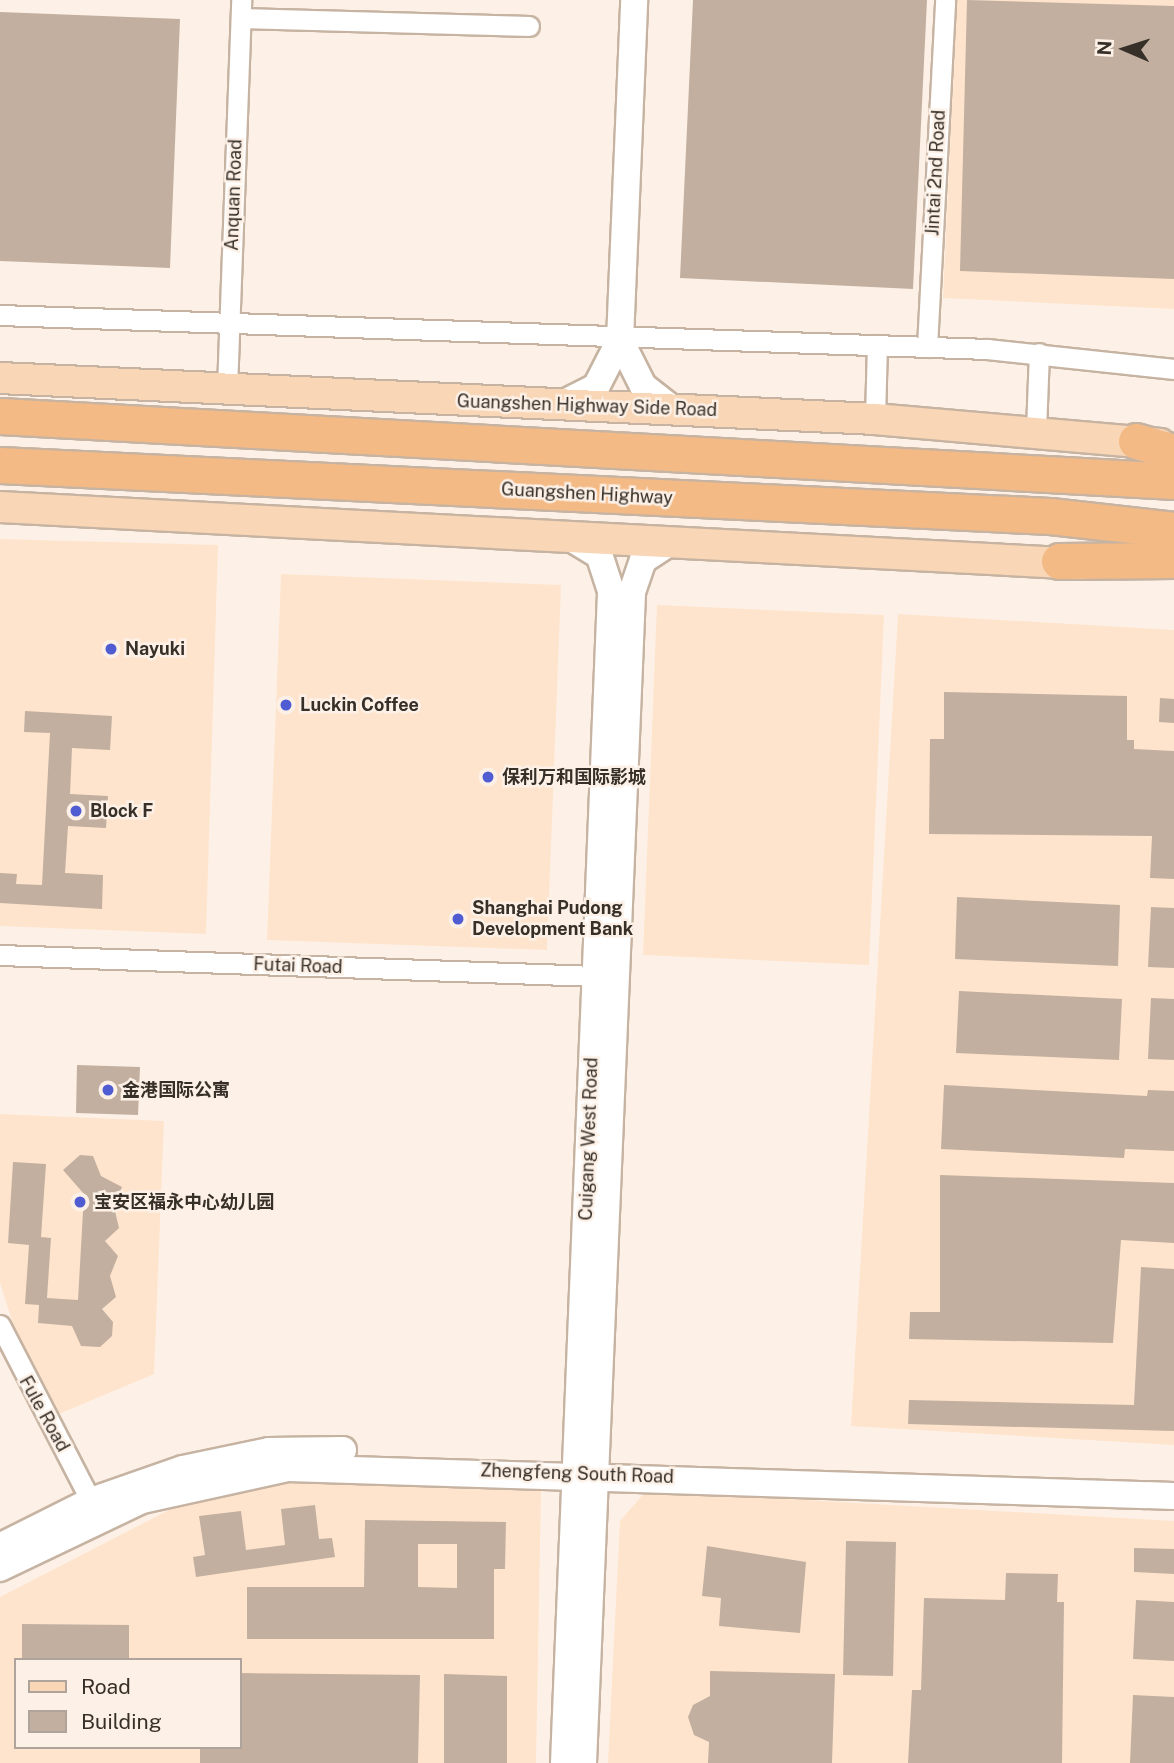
<!DOCTYPE html>
<html>
<head>
<meta charset="utf-8">
<style>
  body { margin:0 }
  #map { position:relative; width:1174px; height:1763px; overflow:hidden; background:#fdf1e7; font-family:"Public Sans","Noto Sans SC",sans-serif }
  div>[style] { position:absolute }
  [style*='--x'] { left:calc(var(--x)*1px); top:calc(var(--y)*1px); width:calc(var(--w)*1px); rotate:calc(var(--a)*1deg) }
  .built>* { inset:0; background:#fee4cd }
  .building>* { inset:0; background:#c2af9f }
  .roads { filter:drop-shadow(2px 0 #c6b3a2) drop-shadow(-2px 0 #c6b3a2) drop-shadow(0 2px #c6b3a2) drop-shadow(0 -2px #c6b3a2) }
  .street>* { height:19px; margin:-9.5px; padding:0 9.5px; transform-origin:9.5px; border-radius:9.5px; background:#fff }
  .secondary>* { height:26px; margin:-13px; padding:0 13px; transform-origin:13px; border-radius:13px; background:#fff }
  .primary>* { height:30px; margin:-15px; padding:0 15px; transform-origin:15px; border-radius:15px; background:#f8d6b6 }
  .highway>* { height:35px; margin:-17.5px; padding:0 17.5px; transform-origin:17.5px; border-radius:17.5px; background:#f3ba86 }
  .dots>* { width:19px; height:19px; translate:-50% -50%; box-sizing:border-box; border:4px solid #fdf1e7; border-radius:50% }
  span { translate:-50% -50%; white-space:nowrap; text-align:center; line-height:1.15; -webkit-text-stroke:5px #fdf1e7; paint-order:stroke }
  .street-label { font-size:18px; color:#373029 }
  .poi-label { font-size:18px; color:#373029; font-weight:700 }
  .left { translate:0 -50%; text-align:left }
  .legend { position:absolute; left:14px; top:1658px; width:228px; height:91px; box-sizing:border-box; background:#fdf1e7; border:2px solid #aea49b; margin:0; padding:9px 12px; list-style:none; font-size:21px; color:#373029 }
  .legend li { display:flex; align-items:center; gap:14px; height:35px }
  .legend b { width:35px; border:2px solid #aea49b }
  .north { position:absolute; left:1090px; top:14px; width:70px; height:70px; -webkit-text-stroke:5px #fdf1e7; paint-order:stroke; rotate:273deg; font-size:19px; font-weight:700; line-height:28px; text-align:center; color:#373029 }
  .north::after { content:''; display:block; margin:auto; width:24px; height:32px; background:#373029; clip-path:polygon(50% 0,100% 100%,50% 72%,0 100%) }
</style>
</head>
<body>
<div id="map">
  <div class="built">
    <div style="clip-path:polygon(957px 0,1174px 0,1174px 309px,943px 298px)"></div>
    <div style="clip-path:polygon(0 539px,218px 545px,206px 934px,0 926px)"></div>
    <div style="clip-path:polygon(281px 574px,561px 585px,547px 950px,267px 940px)"></div>
    <div style="clip-path:polygon(657px 605px,884px 615px,869px 965px,643px 955px)"></div>
    <div style="clip-path:polygon(898px 614px,1174px 630px,1174px 1445px,851px 1426px)"></div>
    <div style="clip-path:polygon(0 1114px,164px 1121px,154px 1374px,59px 1414px,14px 1327px,0 1283px)"></div>
    <div style="clip-path:polygon(evenodd,290px 1483px,541px 1491px,536px 1763px,0 1763px,0 1597px,171px 1509px,290px 1483px,16px 1660px,240px 1660px,240px 1747px,16px 1747px,16px 1660px)"></div>
    <div style="clip-path:polygon(646px 1491px,1174px 1521px,1174px 1763px,608px 1763px,620px 1521px)"></div>
  </div>
  <div class="building">
    <div style="clip-path:polygon(693px 0,927px 0,913px 289px,680px 278px)"></div>
    <div style="clip-path:polygon(967px 0,1174px 6px,1174px 279px,960px 271px)"></div>
    <div style="clip-path:polygon(0 12px,180px 19px,170px 268px,0 261px)"></div>
    <div style="clip-path:polygon(944px 692px,1127px 696px,1127px 740px,1134px 740px,1134px 749px,1174px 751px,1174px 879px,1150px 878px,1152px 836px,929px 834px,930px 739px,944px 739px)"></div>
    <div style="clip-path:polygon(1160px 698px,1174px 699px,1174px 723px,1159px 722px)"></div>
    <div style="clip-path:polygon(25px 711px,112px 716px,110px 750px,72px 748px,70px 794px,108px 796px,106px 828px,68px 826px,65px 873px,103px 875px,102px 909px,0 903px,0 873px,17px 874px,16px 884px,42px 885px,50px 733px,24px 732px)"></div>
    <div style="clip-path:polygon(957px 897px,1120px 905px,1118px 966px,955px 959px)"></div>
    <div style="clip-path:polygon(1151px 907px,1174px 908px,1174px 968px,1148px 967px)"></div>
    <div style="clip-path:polygon(959px 991px,1122px 999px,1119px 1060px,956px 1053px)"></div>
    <div style="clip-path:polygon(1151px 998px,1174px 999px,1174px 1060px,1148px 1059px)"></div>
    <div style="clip-path:polygon(77px 1065px,140px 1067px,138px 1115px,76px 1113px)"></div>
    <div style="clip-path:polygon(944px 1085px,1147px 1096px,1148px 1090px,1174px 1091px,1174px 1151px,1125px 1149px,1124px 1158px,941px 1149px)"></div>
    <div style="clip-path:polygon(80px 1155px,93px 1156px,101px 1176px,122px 1187px,114px 1207px,119px 1228px,105px 1241px,118px 1256px,110px 1276px,116px 1297px,102px 1309px,113px 1322px,112px 1336px,100px 1347px,81px 1346px,72px 1326px,38px 1323px,39px 1305px,25px 1304px,29px 1245px,8px 1243px,13px 1162px,46px 1164px,41px 1237px,51px 1238px,47px 1298px,78px 1300px,84px 1194px,63px 1170px)"></div>
    <div style="clip-path:polygon(940px 1175px,1174px 1183px,1174px 1243px,1121px 1240px,1113px 1343px,909px 1339px,910px 1312px,940px 1312px)"></div>
    <div style="clip-path:polygon(1141px 1267px,1174px 1269px,1174px 1431px,908px 1424px,909px 1400px,1134px 1405px)"></div>
    <div style="clip-path:polygon(315px 1505px,319px 1539px,332px 1538px,335px 1557px,196px 1577px,193px 1557px,205px 1555px,199px 1516px,241px 1511px,246px 1550px,285px 1545px,281px 1509px)"></div>
    <div style="clip-path:polygon(evenodd,365px 1520px,506px 1522px,505px 1569px,494px 1569px,494px 1639px,247px 1639px,247px 1587px,364px 1587px,365px 1520px,418px 1544px,457px 1544px,457px 1588px,418px 1587px,418px 1544px)"></div>
    <div style="clip-path:polygon(846px 1541px,896px 1542px,893px 1676px,843px 1675px)"></div>
    <div style="clip-path:polygon(707px 1546px,806px 1562px,800px 1633px,719px 1626px,721px 1598px,702px 1596px)"></div>
    <div style="clip-path:polygon(1134px 1548px,1174px 1549px,1174px 1574px,1134px 1572px)"></div>
    <div style="clip-path:polygon(1006px 1573px,1058px 1574px,1057px 1602px,1064px 1602px,1062px 1763px,908px 1763px,912px 1690px,921px 1690px,924px 1598px,1005px 1600px)"></div>
    <div style="clip-path:polygon(1136px 1600px,1174px 1602px,1174px 1661px,1133px 1659px)"></div>
    <div style="clip-path:polygon(22px 1624px,129px 1625px,129px 1660px,22px 1660px)"></div>
    <div style="clip-path:polygon(710px 1671px,835px 1674px,832px 1763px,708px 1763px,709px 1742px,694px 1735px,688px 1717px,693px 1705px,710px 1696px)"></div>
    <div style="clip-path:polygon(240px 1673px,420px 1675px,418px 1763px,200px 1763px,200px 1747px,240px 1747px)"></div>
    <div style="clip-path:polygon(444px 1674px,507px 1676px,507px 1763px,444px 1763px)"></div>
    <div style="clip-path:polygon(1133px 1695px,1174px 1697px,1174px 1763px,1130px 1763px)"></div>
  </div>
  <div class="roads">
    <div class="street">
      <div style="--x:241;--y:18;--w:288;--a:1.6"></div>
      <div style="--x:0;--y:315;--w:988;--a:1.97"></div>
      <div style="--x:987;--y:349;--w:188;--a:6.1"></div>
      <div style="--x:927;--y:347;--w:347;--a:-87"></div>
      <div style="--x:227;--y:389;--w:389;--a:-87.9"></div>
      <div style="--x:875;--y:419;--w:74;--a:-88.5"></div>
      <div style="--x:1036;--y:430;--w:77;--a:-87.8"></div>
      <div style="--x:0;--y:955;--w:595;--a:2.02"></div>
      <div style="--x:0;--y:1325;--w:198;--a:62.7"></div>
    </div>
    <div class="secondary">
      <div style="--x:620;--y:340;--w:51;--a:63.4"></div>
      <div style="--x:643;--y:386;--w:37;--a:38"></div>
      <div style="--x:558;--y:406;--w:42;--a:-26.6"></div>
      <div style="--x:596;--y:387;--w:53;--a:-62.9"></div>
      <div style="--x:620;--y:340;--w:340;--a:-87.6"></div>
      <div style="--x:1;--y:1546;--w:101;--a:-26.6"></div>
      <div style="--x:91;--y:1501;--w:97;--a:-19.2"></div>
      <div style="--x:183;--y:1469;--w:88;--a:-11.8"></div>
      <div style="--x:269;--y:1451;--w:74;--a:-0.8"></div>
      <div style="--x:0;--y:1568;--w:157;--a:-25.6"></div>
      <div style="--x:142;--y:1500;--w:149;--a:-12.4"></div>
      <div style="--x:288;--y:1468;--w:886;--a:1.81"></div>
      <div style="--x:564;--y:1763;--w:1173;--a:-87.7"></div>
      <div style="--x:611;--y:591;--w:38;--a:-108"></div>
      <div style="--x:599;--y:555;--w:37;--a:-149"></div>
      <div style="--x:583;--y:1763;--w:1172;--a:-87.6"></div>
      <div style="--x:632;--y:592;--w:34;--a:-71"></div>
      <div style="--x:643;--y:560;--w:35;--a:-33"></div>
    </div>
    <div class="primary">
      <div style="--x:0;--y:378;--w:876;--a:2.68"></div>
      <div style="--x:875;--y:419;--w:286;--a:5"></div>
      <div style="--x:0;--y:507;--w:1084;--a:3.01"></div>
    </div>
    <div class="highway">
      <div style="--x:0;--y:416;--w:1176;--a:3.17"></div>
      <div style="--x:1136;--y:441;--w:40;--a:16"></div>
      <div style="--x:0;--y:465;--w:1051;--a:2.78"></div>
      <div style="--x:1050;--y:516;--w:125;--a:6.4"></div>
      <div style="--x:1059;--y:561;--w:115;--a:-0.5"></div>
    </div>
  </div>
  <div class="dots">
    <div style="left:111px;top:649px;background:#4f5cd2"></div>
    <div style="left:286px;top:705px;background:#4f5cd2"></div>
    <div style="left:488px;top:777px;background:#4f5cd2"></div>
    <div style="left:76px;top:811px;background:#4f5cd2"></div>
    <div style="left:458px;top:919px;background:#4f5cd2"></div>
    <div style="left:108px;top:1090px;background:#4f5cd2"></div>
    <div style="left:80px;top:1202px;background:#4f5cd2"></div>
  </div>
  <div class="street-label">
    <span style="left:936px;top:173px;rotate:-87deg">Jintai 2nd Road</span>
    <span style="left:234px;top:195px;rotate:-88deg">Anquan Road</span>
    <span style="left:587px;top:406px;rotate:2deg">Guangshen Highway Side Road</span>
    <span style="left:587px;top:494px;rotate:3deg">Guangshen Highway</span>
    <span style="left:298px;top:966px;rotate:2deg">Futai Road</span>
    <span style="left:589px;top:1139px;rotate:-88deg">Cuigang West Road</span>
    <span style="left:44px;top:1414px;rotate:61deg">Fule Road</span>
    <span style="left:577px;top:1474px;rotate:2deg">Zhengfeng South Road</span>
  </div>
  <div class="poi-label">
    <span class="left" style="left:125px;top:649px">Nayuki</span>
    <span class="left" style="left:300px;top:705px">Luckin Coffee</span>
    <span class="left" style="left:502px;top:777px">保利万和国际影城</span>
    <span class="left" style="left:90px;top:811px">Block F</span>
    <span class="left" style="left:472px;top:919px">Shanghai Pudong<br>Development Bank</span>
    <span class="left" style="left:122px;top:1090px">金港国际公寓</span>
    <span class="left" style="left:94px;top:1202px">宝安区福永中心幼儿园</span>
  </div>
  <ul class="legend">
  <li><b style="height:9px;background:#f8d6b6"></b>Road</li>
  <li><b style="height:19px;background:#c2af9f"></b>Building</li>
  </ul>
  <div class="north">N</div>
</div>
</body>
</html>
